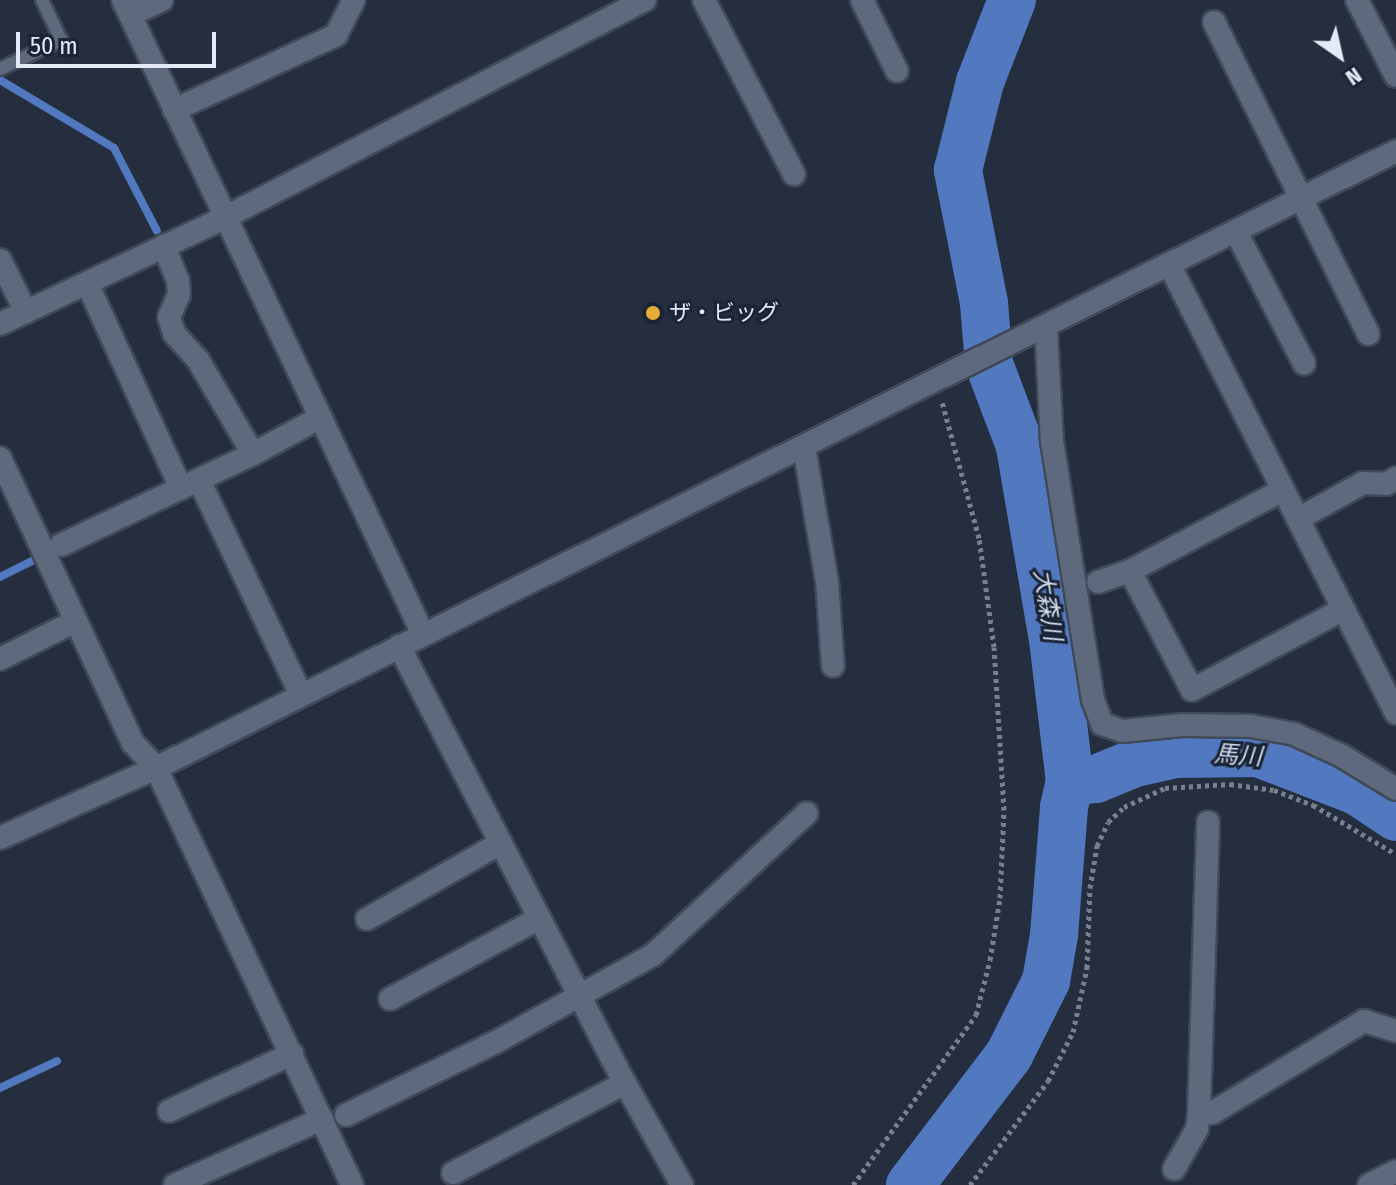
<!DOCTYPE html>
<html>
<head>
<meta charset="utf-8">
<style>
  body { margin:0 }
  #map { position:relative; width:1396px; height:1185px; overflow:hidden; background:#242e3f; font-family:"Fira Sans Condensed","Noto Sans JP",sans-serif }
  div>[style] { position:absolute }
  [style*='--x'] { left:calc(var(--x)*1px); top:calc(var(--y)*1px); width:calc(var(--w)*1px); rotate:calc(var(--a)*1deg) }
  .stream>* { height:8px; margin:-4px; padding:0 4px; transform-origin:4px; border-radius:4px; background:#5278c0 }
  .river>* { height:48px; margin:-24px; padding:0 24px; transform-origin:24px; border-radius:24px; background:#5278c0 }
  .path>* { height:5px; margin-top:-2.5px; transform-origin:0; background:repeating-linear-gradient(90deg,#77808f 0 4px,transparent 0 8px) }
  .roads { filter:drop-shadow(2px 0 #404957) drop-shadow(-2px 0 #404957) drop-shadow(0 2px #404957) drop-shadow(0 -2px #404957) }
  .service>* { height:12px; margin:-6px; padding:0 6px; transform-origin:6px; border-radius:6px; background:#5e697d }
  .minor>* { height:22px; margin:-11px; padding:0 11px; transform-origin:11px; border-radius:11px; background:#5e697d }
  .dots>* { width:22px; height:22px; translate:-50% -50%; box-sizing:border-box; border:4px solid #1b2435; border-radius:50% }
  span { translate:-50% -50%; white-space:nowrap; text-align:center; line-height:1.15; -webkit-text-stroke:6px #1b2435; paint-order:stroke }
  .poi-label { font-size:22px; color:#e3eaf6 }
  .left { translate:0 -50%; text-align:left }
  .water-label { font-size:24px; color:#d0dbef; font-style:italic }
  .north { position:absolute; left:1300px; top:16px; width:80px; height:80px; -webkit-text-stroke:6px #1b2435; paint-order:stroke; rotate:146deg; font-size:22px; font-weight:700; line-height:32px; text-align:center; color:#e3eaf6 }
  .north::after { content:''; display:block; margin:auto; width:28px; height:36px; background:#e3eaf6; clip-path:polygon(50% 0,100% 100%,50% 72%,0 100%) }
  .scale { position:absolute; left:16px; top:32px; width:200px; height:36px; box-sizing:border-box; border:4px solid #e3eaf6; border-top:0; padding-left:10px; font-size:24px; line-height:28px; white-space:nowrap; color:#e3eaf6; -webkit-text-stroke:6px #1b2435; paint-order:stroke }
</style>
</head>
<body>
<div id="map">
  <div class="stream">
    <div style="--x:0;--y:80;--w:133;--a:30.8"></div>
    <div style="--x:114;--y:148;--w:93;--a:62.6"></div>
    <div style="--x:0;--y:577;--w:40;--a:-26.6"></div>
    <div style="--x:0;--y:1088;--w:63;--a:-25.3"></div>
  </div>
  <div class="river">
    <div style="--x:1070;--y:782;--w:26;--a:-7"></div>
    <div style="--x:1096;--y:779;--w:42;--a:-22.3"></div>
    <div style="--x:1135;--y:763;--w:41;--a:-12.7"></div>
    <div style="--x:1175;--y:754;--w:83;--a:-0.7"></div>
    <div style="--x:1258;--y:753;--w:106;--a:21"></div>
    <div style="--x:1357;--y:791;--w:47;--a:33.7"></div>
    <div style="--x:910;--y:1185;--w:163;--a:-52.7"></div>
    <div style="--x:1009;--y:1055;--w:83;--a:-63.4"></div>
    <div style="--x:1046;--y:981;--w:47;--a:-80.1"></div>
    <div style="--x:1054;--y:935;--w:128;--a:-85.5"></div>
    <div style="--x:1064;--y:807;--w:26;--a:-77"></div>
    <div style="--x:1070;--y:782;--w:143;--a:-96.8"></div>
    <div style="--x:1053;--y:640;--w:197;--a:-99.7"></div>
    <div style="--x:1020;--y:446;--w:88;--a:-110.7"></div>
    <div style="--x:989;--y:364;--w:61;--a:-94.7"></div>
    <div style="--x:984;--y:303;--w:136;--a:-101.1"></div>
    <div style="--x:958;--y:170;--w:91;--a:-76"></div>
    <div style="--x:980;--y:82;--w:88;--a:-68.7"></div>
  </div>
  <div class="path">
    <div style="--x:853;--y:1185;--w:210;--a:-54.1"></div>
    <div style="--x:976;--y:1015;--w:57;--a:-75.7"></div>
    <div style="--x:990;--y:960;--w:63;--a:-80.8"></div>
    <div style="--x:1000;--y:898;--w:88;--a:-87.4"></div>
    <div style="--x:1004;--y:810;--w:163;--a:-93.5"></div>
    <div style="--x:994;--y:647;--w:110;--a:-97.8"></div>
    <div style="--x:979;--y:538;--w:141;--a:-105.2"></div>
    <div style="--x:970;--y:1185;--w:130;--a:-53.1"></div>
    <div style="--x:1048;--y:1081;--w:55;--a:-63"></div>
    <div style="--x:1073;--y:1032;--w:66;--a:-77.7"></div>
    <div style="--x:1087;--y:968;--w:80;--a:-87.9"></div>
    <div style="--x:1090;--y:888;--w:43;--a:-80.5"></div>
    <div style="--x:1097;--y:846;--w:26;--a:-65"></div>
    <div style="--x:1108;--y:822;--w:22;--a:-43"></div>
    <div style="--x:1124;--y:807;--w:45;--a:-24.9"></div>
    <div style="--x:1165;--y:788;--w:65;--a:-3.5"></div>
    <div style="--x:1230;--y:784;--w:44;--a:7.8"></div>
    <div style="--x:1274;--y:790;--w:42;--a:21"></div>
    <div style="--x:1313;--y:805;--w:96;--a:30.6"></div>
  </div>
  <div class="roads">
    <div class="service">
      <div style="--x:0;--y:69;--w:68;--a:-25.4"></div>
      <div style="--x:61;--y:40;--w:44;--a:-115.4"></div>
    </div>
    <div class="minor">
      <div style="--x:123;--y:0;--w:701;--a:64.68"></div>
      <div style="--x:704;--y:0;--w:196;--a:62.7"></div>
      <div style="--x:862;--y:0;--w:79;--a:63.8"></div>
      <div style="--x:1357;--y:0;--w:85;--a:62.8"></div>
      <div style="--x:130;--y:15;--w:35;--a:-25"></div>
      <div style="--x:1214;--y:22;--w:348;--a:63.7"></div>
      <div style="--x:174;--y:110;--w:179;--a:-24.8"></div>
      <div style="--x:336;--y:35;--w:39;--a:-63"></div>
      <div style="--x:1236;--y:232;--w:148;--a:62.6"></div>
      <div style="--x:0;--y:260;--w:58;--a:63.4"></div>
      <div style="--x:1170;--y:266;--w:501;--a:63.18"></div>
      <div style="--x:87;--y:283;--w:226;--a:65.4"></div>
      <div style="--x:0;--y:324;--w:248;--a:-25.3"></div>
      <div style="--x:224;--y:218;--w:474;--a:-27.4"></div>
      <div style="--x:1046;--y:328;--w:113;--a:87"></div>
      <div style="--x:1052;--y:441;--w:262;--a:81"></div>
      <div style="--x:1093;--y:700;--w:26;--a:69"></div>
      <div style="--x:1102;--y:724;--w:21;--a:19"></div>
      <div style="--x:1122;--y:731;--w:61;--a:-5.6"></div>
      <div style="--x:1183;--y:725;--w:68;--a:0.8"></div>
      <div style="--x:1251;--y:726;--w:44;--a:10.5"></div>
      <div style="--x:1294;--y:734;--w:53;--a:24.6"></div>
      <div style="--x:1342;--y:756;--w:63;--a:31.4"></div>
      <div style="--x:804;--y:447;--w:136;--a:80.3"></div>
      <div style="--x:827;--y:581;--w:85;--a:86"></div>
      <div style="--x:253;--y:454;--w:75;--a:-28.6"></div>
      <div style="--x:0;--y:458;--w:315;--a:65"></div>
      <div style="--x:133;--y:743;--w:34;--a:47"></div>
      <div style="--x:156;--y:768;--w:461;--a:64.8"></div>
      <div style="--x:199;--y:480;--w:236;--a:64.6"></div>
      <div style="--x:1298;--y:519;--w:74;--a:-29"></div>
      <div style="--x:1363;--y:483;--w:23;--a:2"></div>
      <div style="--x:1386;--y:484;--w:12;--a:-31"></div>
      <div style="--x:61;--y:545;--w:212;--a:-25.4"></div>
      <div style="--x:253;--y:454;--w:109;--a:-120.3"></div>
      <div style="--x:198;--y:360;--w:36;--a:-132"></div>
      <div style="--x:174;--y:333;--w:17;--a:-107"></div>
      <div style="--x:169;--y:317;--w:24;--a:-66"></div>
      <div style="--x:179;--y:295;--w:14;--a:-94"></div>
      <div style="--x:178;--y:281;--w:38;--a:-112"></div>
      <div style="--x:1130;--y:571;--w:134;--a:62.5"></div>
      <div style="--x:1192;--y:690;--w:170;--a:-28.1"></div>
      <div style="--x:1098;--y:582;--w:34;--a:-19"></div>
      <div style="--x:1130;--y:571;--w:173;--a:-27.9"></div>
      <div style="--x:399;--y:646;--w:492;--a:62.7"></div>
      <div style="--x:625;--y:1083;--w:117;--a:60.8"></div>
      <div style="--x:0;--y:659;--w:85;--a:-26.6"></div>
      <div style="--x:0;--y:838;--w:171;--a:-24.2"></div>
      <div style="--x:156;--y:768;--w:1385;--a:-26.45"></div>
      <div style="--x:367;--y:919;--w:154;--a:-29.6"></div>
      <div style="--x:390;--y:999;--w:170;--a:-28.4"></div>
      <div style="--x:169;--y:1111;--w:136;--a:-24.9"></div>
      <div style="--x:1199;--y:1112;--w:13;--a:4"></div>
      <div style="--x:1212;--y:1113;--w:178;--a:-31.2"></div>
      <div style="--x:1364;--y:1021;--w:34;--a:17"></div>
      <div style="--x:346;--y:1115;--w:167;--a:-26"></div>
      <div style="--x:496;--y:1042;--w:179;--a:-29"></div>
      <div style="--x:653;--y:955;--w:209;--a:-42.7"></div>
      <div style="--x:1174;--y:1169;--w:46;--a:-60.1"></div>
      <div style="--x:1197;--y:1129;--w:17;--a:-83"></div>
      <div style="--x:1199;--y:1112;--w:290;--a:-88.2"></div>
      <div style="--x:453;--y:1173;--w:194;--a:-27.6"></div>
      <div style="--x:175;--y:1185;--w:161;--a:-24.2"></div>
      <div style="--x:1369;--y:1185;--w:30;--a:-27"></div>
    </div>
  </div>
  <div class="dots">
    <div style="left:653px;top:313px;background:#e5ad35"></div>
  </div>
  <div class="poi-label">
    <span class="left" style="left:669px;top:313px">ザ・ビッグ</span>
  </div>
  <div class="water-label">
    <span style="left:1047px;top:605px;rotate:81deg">大森川</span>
    <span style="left:1238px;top:756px;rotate:4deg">馬川</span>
  </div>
  <div class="north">N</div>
  <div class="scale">50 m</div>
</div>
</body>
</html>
